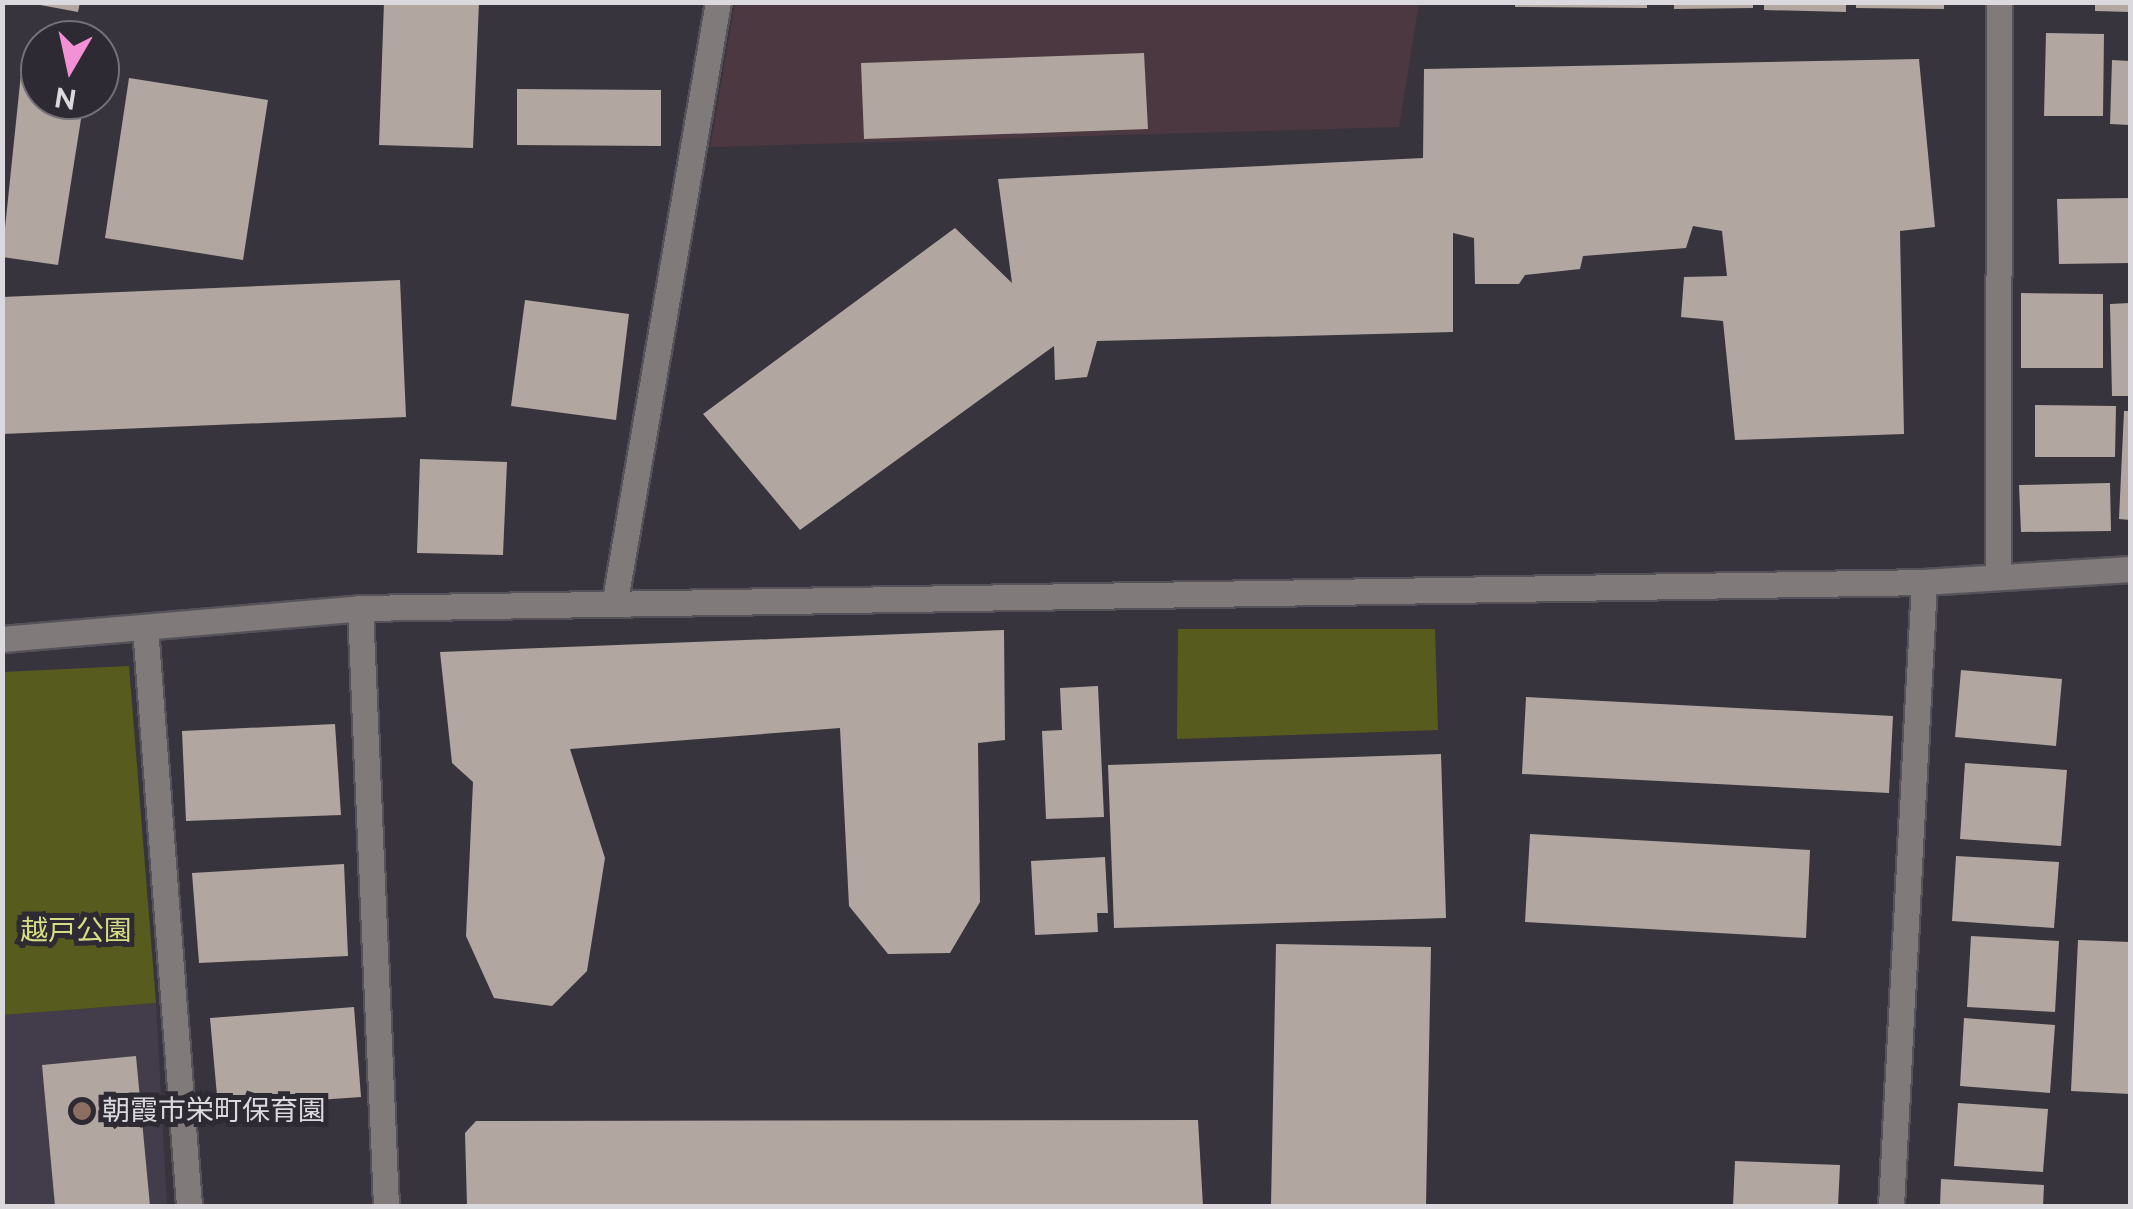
<!DOCTYPE html>
<html>
<head>
<meta charset="utf-8">
<style>
  body { margin:0 }
  #map { position:relative; width:2133px; height:1209px; overflow:hidden; background:#38343d; font-family:Raleway,"Noto Sans JP",sans-serif }
  div>[style] { position:absolute }
  [style*='--x'] { left:calc(var(--x)*1px); top:calc(var(--y)*1px); width:calc(var(--w)*1px); rotate:calc(var(--a)*1deg) }
  .industrial>* { inset:0; background:#4b3840 }
  .built>* { inset:0; background:#433c4a }
  .green>* { inset:0; background:#585b1e }
  .building>* { inset:0; background:#b2a6a0 }
  .roads { filter:drop-shadow(2px 0 #55525a) drop-shadow(-2px 0 #55525a) drop-shadow(0 2px #55525a) drop-shadow(0 -2px #55525a) }
  .minor>* { height:25px; margin:-12.5px; padding:0 12.5px; transform-origin:12.5px; border-radius:12.5px; background:#807a7a }
  .dots>* { width:28px; height:28px; translate:-50% -50%; box-sizing:border-box; border:5px solid #2e2a33; border-radius:50% }
  span { translate:-50% -50%; white-space:nowrap; text-align:center; line-height:1.15; -webkit-text-stroke:10px #2e2a33; paint-order:stroke }
  .park-label { font-size:28px; color:#d7dd84 }
  .poi-label { font-size:28px; color:#dbd9de }
  .left { translate:0 -50%; text-align:left }
  .frame { position:absolute; inset:0; border:5px solid #dbd9de; pointer-events:none }
  .north { position:absolute; left:20px; top:20px; width:100px; height:100px; box-sizing:border-box; background:#2e2a33; border:2px solid #737077; border-radius:50%; rotate:189deg; font-size:28px; font-weight:700; line-height:40px; text-align:center; color:#dbd9de }
  .north::after { content:''; display:block; margin:auto; width:35px; height:45px; background:#f391d6; clip-path:polygon(50% 0,100% 100%,50% 72%,0 100%) }
</style>
</head>
<body>
<div id="map">
  <div class="industrial">
    <div style="clip-path:polygon(735px 3px,1419px 3px,1399px 127px,710px 147px)"></div>
  </div>
  <div class="built">
    <div style="clip-path:polygon(156px 1003px,167px 1206px,3px 1206px,3px 1015px)"></div>
  </div>
  <div class="green">
    <div style="clip-path:polygon(1178px 629px,1435px 629px,1438px 730px,1177px 739px)"></div>
    <div style="clip-path:polygon(129px 666px,156px 1003px,3px 1015px,3px 672px)"></div>
  </div>
  <div class="building">
    <div style="clip-path:polygon(24px 2px,80px 2px,78px 12px)"></div>
    <div style="clip-path:polygon(384px 2px,479px 2px,473px 148px,379px 145px)"></div>
    <div style="clip-path:polygon(1515px 2px,1647px 2px,1647px 8px,1515px 7px)"></div>
    <div style="clip-path:polygon(1674px 2px,1753px 2px,1753px 8px,1674px 9px)"></div>
    <div style="clip-path:polygon(1764px 2px,1846px 2px,1846px 12px,1764px 10px)"></div>
    <div style="clip-path:polygon(1856px 2px,1944px 2px,1944px 9px,1856px 8px)"></div>
    <div style="clip-path:polygon(2095px 2px,2130px 2px,2130px 12px,2095px 11px)"></div>
    <div style="clip-path:polygon(2046px 33px,2104px 34px,2103px 116px,2044px 116px)"></div>
    <div style="clip-path:polygon(1144px 53px,1148px 129px,864px 139px,861px 63px)"></div>
    <div style="clip-path:polygon(1919px 59px,1935px 227px,1900px 231px,1904px 434px,1735px 440px,1723px 321px,1681px 317px,1684px 277px,1727px 276px,1722px 231px,1693px 226px,1686px 248px,1583px 256px,1580px 269px,1525px 275px,1519px 284px,1475px 284px,1474px 238px,1453px 233px,1453px 332px,1097px 341px,1087px 377px,1055px 380px,1054px 346px,800px 530px,703px 414px,955px 228px,1012px 283px,998px 179px,1423px 158px,1424px 69px)"></div>
    <div style="clip-path:polygon(2112px 60px,2130px 61px,2130px 125px,2110px 124px)"></div>
    <div style="clip-path:polygon(22px 64px,40px 67px,40px 100px,84px 100px,58px 265px,2px 257px)"></div>
    <div style="clip-path:polygon(129px 78px,268px 100px,243px 260px,105px 238px)"></div>
    <div style="clip-path:polygon(517px 89px,661px 90px,661px 146px,517px 145px)"></div>
    <div style="clip-path:polygon(2130px 198px,2130px 263px,2059px 264px,2057px 199px)"></div>
    <div style="clip-path:polygon(400px 280px,406px 417px,2px 434px,2px 297px)"></div>
    <div style="clip-path:polygon(2021px 293px,2103px 294px,2103px 368px,2021px 368px)"></div>
    <div style="clip-path:polygon(525px 300px,629px 314px,616px 420px,511px 406px)"></div>
    <div style="clip-path:polygon(2130px 303px,2130px 396px,2112px 396px,2110px 304px)"></div>
    <div style="clip-path:polygon(2035px 405px,2116px 406px,2115px 457px,2035px 457px)"></div>
    <div style="clip-path:polygon(2124px 411px,2130px 411px,2130px 520px,2119px 519px)"></div>
    <div style="clip-path:polygon(420px 459px,507px 462px,503px 555px,417px 553px)"></div>
    <div style="clip-path:polygon(2110px 483px,2111px 531px,2021px 532px,2019px 485px)"></div>
    <div style="clip-path:polygon(1004px 630px,1005px 740px,978px 743px,980px 902px,950px 953px,888px 954px,849px 906px,840px 728px,570px 749px,605px 858px,587px 971px,552px 1006px,494px 998px,466px 936px,473px 782px,452px 763px,440px 652px)"></div>
    <div style="clip-path:polygon(1961px 670px,2062px 679px,2056px 746px,1955px 737px)"></div>
    <div style="clip-path:polygon(1098px 686px,1104px 817px,1046px 819px,1042px 731px,1062px 730px,1060px 688px)"></div>
    <div style="clip-path:polygon(1526px 697px,1893px 716px,1889px 793px,1522px 774px)"></div>
    <div style="clip-path:polygon(335px 724px,341px 815px,186px 821px,182px 731px)"></div>
    <div style="clip-path:polygon(1441px 754px,1446px 918px,1114px 928px,1108px 765px)"></div>
    <div style="clip-path:polygon(1965px 763px,2067px 770px,2061px 846px,1960px 839px)"></div>
    <div style="clip-path:polygon(1530px 834px,1810px 850px,1806px 938px,1525px 922px)"></div>
    <div style="clip-path:polygon(1956px 856px,2059px 862px,2054px 928px,1952px 921px)"></div>
    <div style="clip-path:polygon(1105px 857px,1108px 913px,1097px 913px,1098px 932px,1035px 935px,1031px 861px)"></div>
    <div style="clip-path:polygon(344px 864px,348px 956px,199px 963px,192px 873px)"></div>
    <div style="clip-path:polygon(1971px 936px,2059px 941px,2055px 1012px,1967px 1007px)"></div>
    <div style="clip-path:polygon(2078px 940px,2130px 942px,2130px 1094px,2071px 1091px)"></div>
    <div style="clip-path:polygon(1276px 944px,1431px 947px,1426px 1206px,1271px 1206px)"></div>
    <div style="clip-path:polygon(354px 1007px,361px 1097px,218px 1107px,210px 1018px)"></div>
    <div style="clip-path:polygon(1964px 1018px,2055px 1025px,2050px 1093px,1960px 1086px)"></div>
    <div style="clip-path:polygon(136px 1056px,150px 1206px,55px 1206px,42px 1065px)"></div>
    <div style="clip-path:polygon(1958px 1103px,2048px 1109px,2043px 1172px,1954px 1166px)"></div>
    <div style="clip-path:polygon(1198px 1120px,1203px 1206px,467px 1206px,465px 1133px,476px 1121px)"></div>
    <div style="clip-path:polygon(1735px 1161px,1840px 1165px,1838px 1206px,1733px 1206px)"></div>
    <div style="clip-path:polygon(1941px 1179px,2044px 1185px,2043px 1206px,1940px 1206px)"></div>
  </div>
  <div class="roads">
    <div class="minor">
      <div style="--x:1998;--y:576;--w:574;--a:-89.9"></div>
      <div style="--x:615;--y:600;--w:607;--a:-80.23"></div>
      <div style="--x:360;--y:608;--w:599;--a:87.51"></div>
      <div style="--x:145;--y:627;--w:581;--a:85.65"></div>
      <div style="--x:2;--y:639;--w:359;--a:-4.9"></div>
      <div style="--x:360;--y:608;--w:1564;--a:-0.95"></div>
      <div style="--x:1924;--y:582;--w:206;--a:-3.6"></div>
      <div style="--x:1891;--y:1206;--w:625;--a:-86.97"></div>
    </div>
  </div>
  <div class="dots">
    <div style="left:82px;top:1111px;background:#8d6e63"></div>
  </div>
  <div class="park-label">
    <span style="left:76px;top:931px">越戸公園</span>
  </div>
  <div class="poi-label">
    <span class="left" style="left:102px;top:1111px">朝霞市栄町保育園</span>
  </div>
  <div class="frame"></div>
  <div class="north">N</div>
</div>
</body>
</html>
